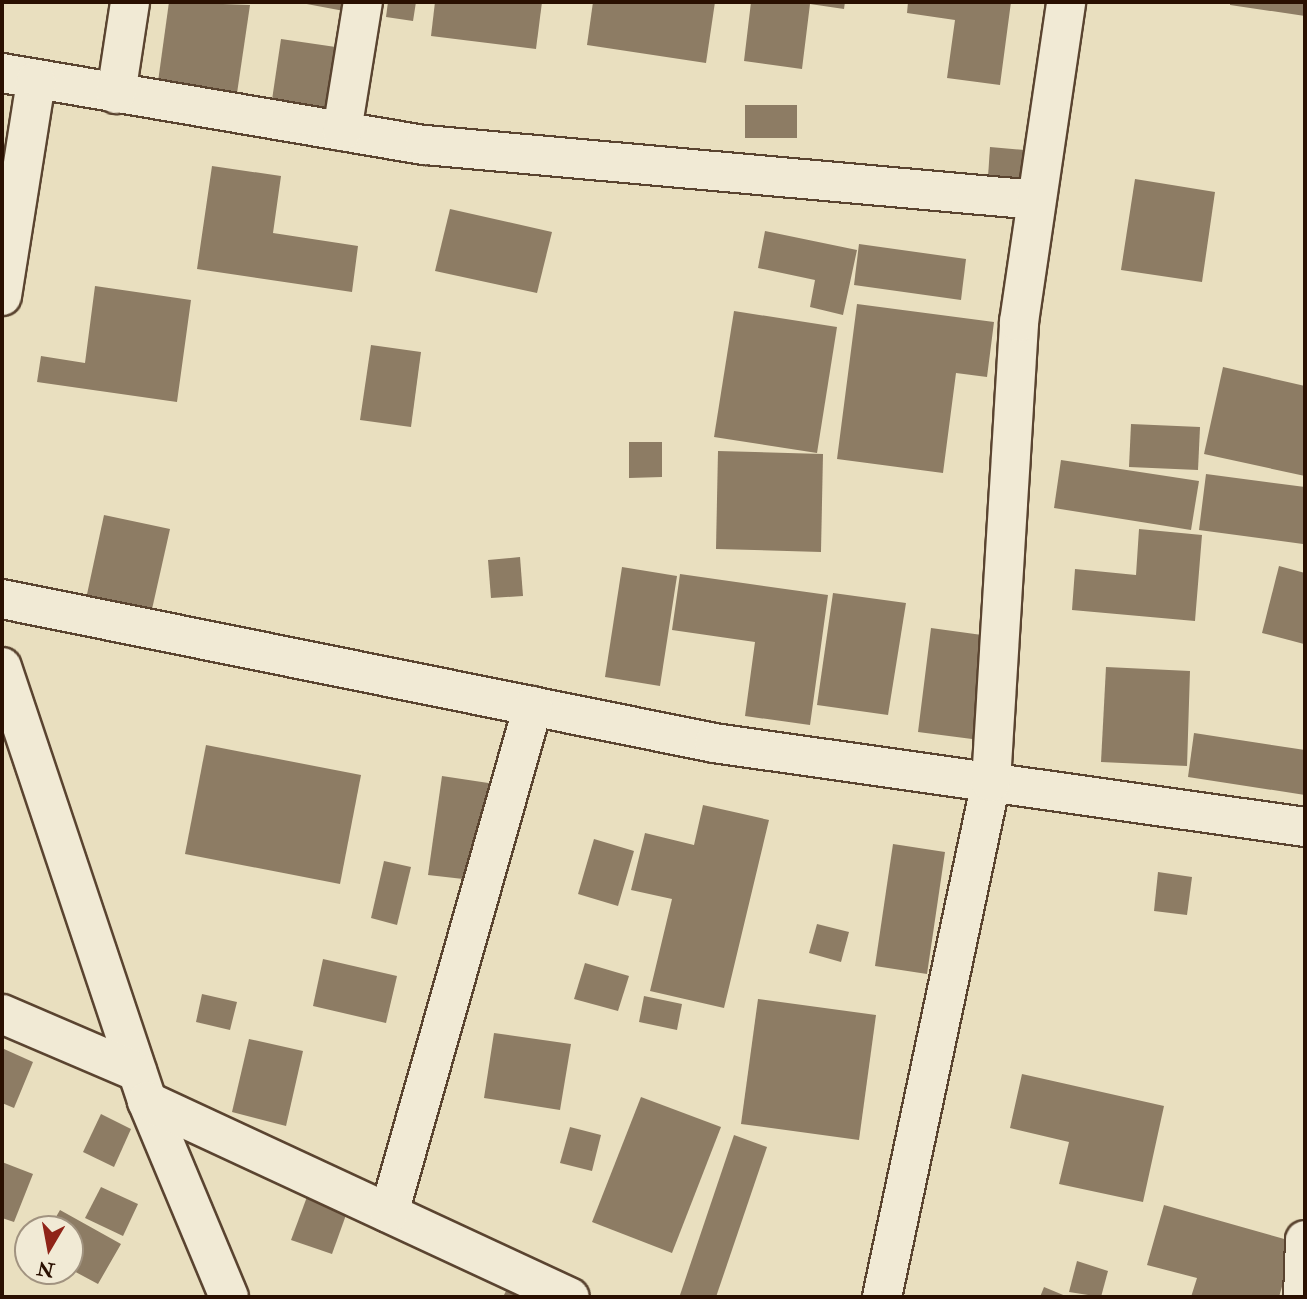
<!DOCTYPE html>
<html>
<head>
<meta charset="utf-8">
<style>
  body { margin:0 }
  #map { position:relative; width:1307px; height:1299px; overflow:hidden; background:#e9dfbf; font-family:"IM FELL Double Pica",serif }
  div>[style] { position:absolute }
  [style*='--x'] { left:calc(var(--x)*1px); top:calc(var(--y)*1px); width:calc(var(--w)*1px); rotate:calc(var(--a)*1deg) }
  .building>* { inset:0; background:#8d7c64 }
  .roads { filter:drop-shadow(2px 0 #5a4430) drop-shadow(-2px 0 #5a4430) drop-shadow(0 2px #5a4430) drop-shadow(0 -2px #5a4430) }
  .minor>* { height:38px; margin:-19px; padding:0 19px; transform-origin:19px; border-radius:19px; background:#f1ead5 }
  span { translate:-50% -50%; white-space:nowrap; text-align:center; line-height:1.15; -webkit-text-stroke:7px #f1ead5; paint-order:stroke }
  .frame { position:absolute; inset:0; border:4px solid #2a1001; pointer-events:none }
  .north { position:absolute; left:14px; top:1215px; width:70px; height:70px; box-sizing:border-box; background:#f1ead5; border:2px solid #a19380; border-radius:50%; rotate:190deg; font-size:19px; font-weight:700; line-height:28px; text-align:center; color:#2a1001 }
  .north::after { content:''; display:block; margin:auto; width:24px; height:32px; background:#8f2418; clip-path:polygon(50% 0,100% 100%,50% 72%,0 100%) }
</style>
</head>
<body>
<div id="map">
  <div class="building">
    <div style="clip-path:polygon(169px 2px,250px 5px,236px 100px,157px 89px)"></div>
    <div style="clip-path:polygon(296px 2px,362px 2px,360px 14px)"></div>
    <div style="clip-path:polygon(388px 2px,416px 2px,413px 21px,386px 17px)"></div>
    <div style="clip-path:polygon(435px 2px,542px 2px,536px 49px,431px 36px)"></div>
    <div style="clip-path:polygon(593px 2px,715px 2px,706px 63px,587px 45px)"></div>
    <div style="clip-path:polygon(751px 2px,845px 2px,844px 9px,810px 4px,802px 69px,744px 61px)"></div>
    <div style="clip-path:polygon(908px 2px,1011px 2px,1000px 85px,947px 78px,955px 20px,907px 13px)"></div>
    <div style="clip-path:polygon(1230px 2px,1305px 2px,1305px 16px,1230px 5px)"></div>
    <div style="clip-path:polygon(281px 39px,363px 51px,350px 133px,269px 120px)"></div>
    <div style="clip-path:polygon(745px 105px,797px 105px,797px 138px,745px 138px)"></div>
    <div style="clip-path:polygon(990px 147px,1048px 152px,1046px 181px,988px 177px)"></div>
    <div style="clip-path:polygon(212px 166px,281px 176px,273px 233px,358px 246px,352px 292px,197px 269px)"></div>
    <div style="clip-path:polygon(1135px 179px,1215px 192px,1202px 282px,1121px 270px)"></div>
    <div style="clip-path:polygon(450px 209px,552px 232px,537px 293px,435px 271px)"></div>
    <div style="clip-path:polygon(765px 231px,857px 250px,843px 315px,810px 307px,815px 280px,758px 268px)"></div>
    <div style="clip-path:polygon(859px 244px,966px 259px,961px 300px,854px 285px)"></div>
    <div style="clip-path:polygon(95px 286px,191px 300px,177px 402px,37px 382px,41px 356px,85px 363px)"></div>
    <div style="clip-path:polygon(857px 304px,994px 322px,987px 377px,956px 373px,943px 473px,837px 459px)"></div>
    <div style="clip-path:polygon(734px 311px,837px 327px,817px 453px,714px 437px)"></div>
    <div style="clip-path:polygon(371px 345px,421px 352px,411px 427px,360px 420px)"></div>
    <div style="clip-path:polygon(1223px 367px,1305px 386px,1305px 476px,1204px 454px)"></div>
    <div style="clip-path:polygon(1131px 424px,1200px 427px,1198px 470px,1129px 467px)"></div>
    <div style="clip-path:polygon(629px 442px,662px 442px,662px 477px,629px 478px)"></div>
    <div style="clip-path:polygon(718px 451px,823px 454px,821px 552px,716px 549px)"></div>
    <div style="clip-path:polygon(1061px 460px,1199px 481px,1191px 530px,1054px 508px)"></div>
    <div style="clip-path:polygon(1206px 474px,1305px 487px,1303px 544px,1199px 530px)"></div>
    <div style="clip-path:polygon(104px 515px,170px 529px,148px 627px,83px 613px)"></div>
    <div style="clip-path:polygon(1139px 529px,1202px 535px,1195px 621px,1072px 610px,1075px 569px,1136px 575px)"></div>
    <div style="clip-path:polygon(520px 557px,523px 596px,491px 598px,488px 560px)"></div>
    <div style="clip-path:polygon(1279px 566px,1305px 573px,1304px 644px,1262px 633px)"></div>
    <div style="clip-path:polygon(622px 567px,677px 576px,660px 686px,605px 677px)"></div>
    <div style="clip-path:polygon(680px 574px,828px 595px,810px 725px,745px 716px,755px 642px,672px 630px)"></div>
    <div style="clip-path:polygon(833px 593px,906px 603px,888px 715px,817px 705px)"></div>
    <div style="clip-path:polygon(931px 628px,982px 635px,976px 678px,1011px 682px,1003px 743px,918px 732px)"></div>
    <div style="clip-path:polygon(1106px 667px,1190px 671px,1187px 766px,1101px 762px)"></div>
    <div style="clip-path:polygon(1194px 733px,1305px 750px,1305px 795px,1188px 777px)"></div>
    <div style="clip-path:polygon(206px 745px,361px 775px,340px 884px,185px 854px)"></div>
    <div style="clip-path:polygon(442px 776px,495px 784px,481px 881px,428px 875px)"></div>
    <div style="clip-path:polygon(703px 805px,769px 820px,724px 1008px,650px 991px,672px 899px,631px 890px,645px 833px,694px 845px)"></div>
    <div style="clip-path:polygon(594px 839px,634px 851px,618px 906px,578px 894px)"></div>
    <div style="clip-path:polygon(893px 844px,945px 852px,927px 974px,875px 966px)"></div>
    <div style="clip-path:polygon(384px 861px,411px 867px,397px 925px,371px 918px)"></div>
    <div style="clip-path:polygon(1158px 872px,1192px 877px,1187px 915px,1154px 911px)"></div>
    <div style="clip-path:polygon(817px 924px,849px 932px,841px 962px,809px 953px)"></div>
    <div style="clip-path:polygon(323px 959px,397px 976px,386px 1023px,313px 1006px)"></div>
    <div style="clip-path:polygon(585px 963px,629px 976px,618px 1011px,574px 999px)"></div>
    <div style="clip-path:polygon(202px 994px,237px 1002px,230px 1030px,196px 1022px)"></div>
    <div style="clip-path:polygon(644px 996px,682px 1004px,677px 1030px,639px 1022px)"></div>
    <div style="clip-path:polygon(758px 999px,876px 1015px,859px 1140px,741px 1124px)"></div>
    <div style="clip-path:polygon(494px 1033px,571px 1044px,560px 1110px,484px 1098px)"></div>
    <div style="clip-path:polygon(249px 1039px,303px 1051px,286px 1126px,232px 1112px)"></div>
    <div style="clip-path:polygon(4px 1049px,33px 1062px,14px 1108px,2px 1103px)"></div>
    <div style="clip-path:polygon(1022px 1074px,1164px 1106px,1143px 1202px,1059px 1184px,1069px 1142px,1010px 1128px)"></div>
    <div style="clip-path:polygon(641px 1097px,721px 1127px,672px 1253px,592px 1222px)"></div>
    <div style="clip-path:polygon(101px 1114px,131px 1129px,114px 1167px,83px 1152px)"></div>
    <div style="clip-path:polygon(570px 1127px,601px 1135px,592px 1171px,560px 1163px)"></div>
    <div style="clip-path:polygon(734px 1135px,767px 1147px,716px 1297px,686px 1297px,680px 1295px)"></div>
    <div style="clip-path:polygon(2px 1162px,33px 1174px,14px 1222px,2px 1218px)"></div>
    <div style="clip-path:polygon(311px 1186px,351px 1201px,332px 1254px,291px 1240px)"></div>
    <div style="clip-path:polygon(101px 1187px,138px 1204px,123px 1236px,85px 1218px)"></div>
    <div style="clip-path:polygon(1164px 1205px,1295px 1242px,1279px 1297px,1191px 1297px,1197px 1278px,1147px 1265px)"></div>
    <div style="clip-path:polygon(60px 1210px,121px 1244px,98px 1284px,70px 1269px,70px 1229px,49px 1229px)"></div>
    <div style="clip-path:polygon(1077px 1261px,1108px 1271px,1101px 1297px,1069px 1292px)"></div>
    <div style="clip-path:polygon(510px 1283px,540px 1297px,503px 1297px)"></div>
    <div style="clip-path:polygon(1044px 1287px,1068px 1297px,1040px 1297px)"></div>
  </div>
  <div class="roads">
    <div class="minor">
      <div style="--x:2;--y:73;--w:429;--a:9.7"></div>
      <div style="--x:425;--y:145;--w:614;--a:5.14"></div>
      <div style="--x:116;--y:94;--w:93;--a:-81.3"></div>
      <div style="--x:342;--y:131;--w:131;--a:-80.8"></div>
      <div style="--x:2;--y:296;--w:218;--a:-81"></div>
      <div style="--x:2;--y:599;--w:726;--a:11.43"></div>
      <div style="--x:714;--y:743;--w:597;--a:8.09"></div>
      <div style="--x:2;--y:667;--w:458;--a:71.5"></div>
      <div style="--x:147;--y:1101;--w:212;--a:67.3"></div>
      <div style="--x:2;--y:1014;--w:147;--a:23.2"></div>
      <div style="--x:147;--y:1101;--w:466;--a:24.9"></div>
      <div style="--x:389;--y:1213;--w:527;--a:-74.14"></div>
      <div style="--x:882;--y:1297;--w:526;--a:-78.05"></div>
      <div style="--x:991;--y:782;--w:461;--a:-86.5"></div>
      <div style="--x:1019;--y:322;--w:323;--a:-81.6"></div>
      <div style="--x:1303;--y:1297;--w:57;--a:-88"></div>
    </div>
  </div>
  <div class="frame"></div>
  <div class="north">N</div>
</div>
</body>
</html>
